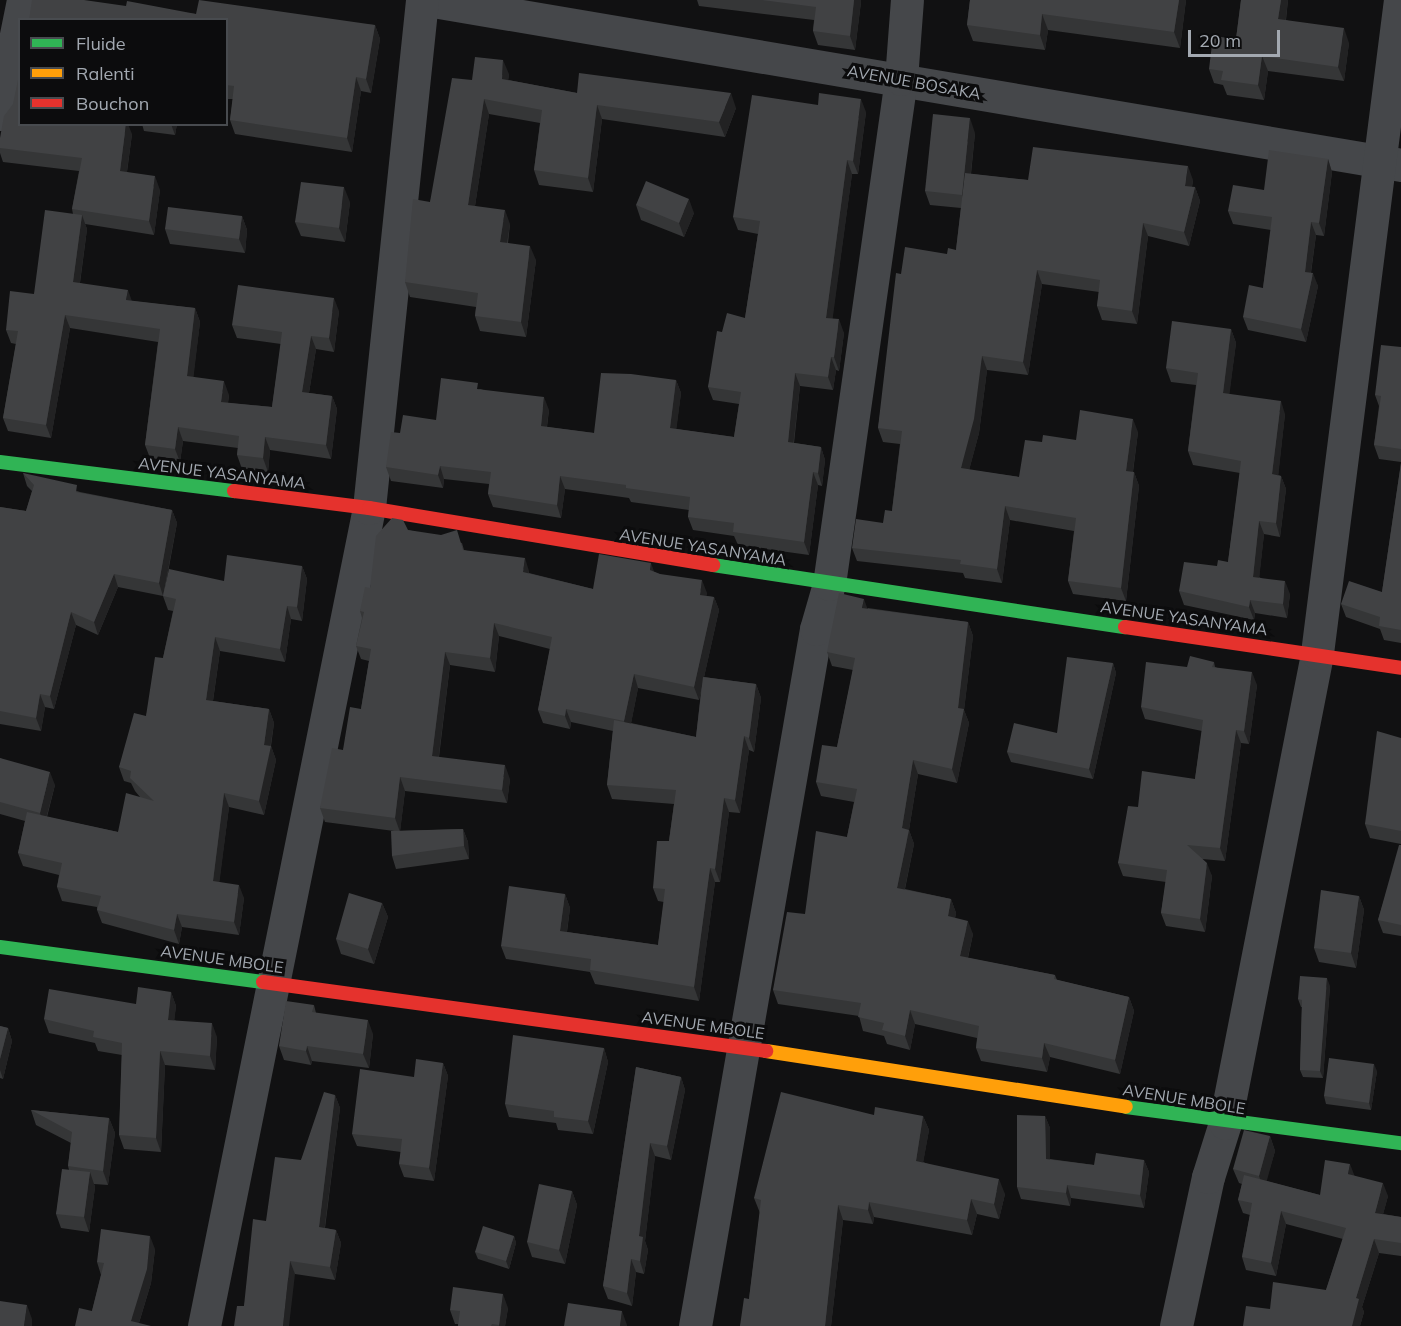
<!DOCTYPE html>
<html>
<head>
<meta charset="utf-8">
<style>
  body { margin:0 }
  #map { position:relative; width:1401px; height:1326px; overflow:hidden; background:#111112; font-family:Mulish,sans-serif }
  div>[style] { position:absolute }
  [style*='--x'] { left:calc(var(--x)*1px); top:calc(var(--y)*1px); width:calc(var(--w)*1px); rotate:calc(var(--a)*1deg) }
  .street>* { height:33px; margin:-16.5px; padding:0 16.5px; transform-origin:16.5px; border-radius:16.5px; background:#45474a }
  .fast>* { height:14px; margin:-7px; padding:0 7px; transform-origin:7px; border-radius:7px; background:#30b455 }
  .slow>* { height:14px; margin:-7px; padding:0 7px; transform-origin:7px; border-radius:7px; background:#ff9f0a }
  .jam>* { height:14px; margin:-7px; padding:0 7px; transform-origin:7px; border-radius:7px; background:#e5322d }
  .wall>* { inset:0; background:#353637 }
  .shaded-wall>* { inset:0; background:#222223 }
  .building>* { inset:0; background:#414244 }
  span { translate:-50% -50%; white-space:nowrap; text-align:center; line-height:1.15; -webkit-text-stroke:6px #0c0c0d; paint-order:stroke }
  .street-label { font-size:16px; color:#a3a9b1 }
  .legend { position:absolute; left:18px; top:18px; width:210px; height:108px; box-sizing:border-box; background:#0c0c0d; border:2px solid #484b4f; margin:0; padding:8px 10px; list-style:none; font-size:18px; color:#a3a9b1 }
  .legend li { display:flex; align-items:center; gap:12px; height:30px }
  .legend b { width:30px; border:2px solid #484b4f }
  .scale { position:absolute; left:1188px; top:30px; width:92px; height:27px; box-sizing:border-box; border:3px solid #a3a9b1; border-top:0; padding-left:8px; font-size:18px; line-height:21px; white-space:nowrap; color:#a3a9b1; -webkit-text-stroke:4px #0c0c0d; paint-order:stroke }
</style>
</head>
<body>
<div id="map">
  <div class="street">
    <div style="--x:427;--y:0;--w:988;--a:9.61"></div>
    <div style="--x:0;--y:114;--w:116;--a:-78.6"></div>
    <div style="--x:204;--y:1326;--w:834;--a:-78.6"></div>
    <div style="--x:369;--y:508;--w:511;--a:-84.04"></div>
    <div style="--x:695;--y:1326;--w:707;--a:-80.15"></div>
    <div style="--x:816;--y:629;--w:47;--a:-73.9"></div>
    <div style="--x:829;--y:584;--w:510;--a:-81.89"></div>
    <div style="--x:901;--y:79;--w:79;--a:-85.7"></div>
    <div style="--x:1176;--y:1326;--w:152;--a:-77.9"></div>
    <div style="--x:1208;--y:1177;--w:57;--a:-72.5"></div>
    <div style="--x:1225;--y:1123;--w:479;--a:-78.9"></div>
    <div style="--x:1317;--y:653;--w:658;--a:-82.76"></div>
  </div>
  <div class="fast">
    <div style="--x:0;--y:462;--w:236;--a:7.1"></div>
    <div style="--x:713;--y:565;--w:417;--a:8.6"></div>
    <div style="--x:0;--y:947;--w:265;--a:7.6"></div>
    <div style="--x:1126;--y:1107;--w:277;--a:7.5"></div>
  </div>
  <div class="slow">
    <div style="--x:766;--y:1051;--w:364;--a:8.8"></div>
  </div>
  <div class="jam">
    <div style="--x:234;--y:491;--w:136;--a:7.2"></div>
    <div style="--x:369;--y:508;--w:349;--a:9.4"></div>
    <div style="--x:1125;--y:627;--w:279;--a:8.4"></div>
    <div style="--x:263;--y:982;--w:508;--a:7.81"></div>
  </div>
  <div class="wall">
    <div style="clip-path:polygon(697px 0,861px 0,861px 2px,855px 50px,818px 45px,813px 31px,814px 20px,699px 6px)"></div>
    <div style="clip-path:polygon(970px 0,1186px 0,1180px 48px,1048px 30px,1045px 50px,973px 41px,967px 25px)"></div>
    <div style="clip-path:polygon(1241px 0,1288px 0,1286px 20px,1349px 43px,1344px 81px,1268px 71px,1264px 100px,1227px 95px,1223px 85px,1214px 83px,1209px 69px,1236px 39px)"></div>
    <div style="clip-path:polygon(126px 6px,196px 14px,375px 25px,380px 39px,371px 93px,361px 91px,352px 152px,235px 134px,230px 120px,233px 99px,226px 99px,226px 20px)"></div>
    <div style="clip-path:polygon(509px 74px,508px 80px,577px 93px,736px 108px,725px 137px,602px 119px,593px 192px,539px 185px,534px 170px,540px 123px,489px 114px,475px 206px,510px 224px,508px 243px,536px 260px,526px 337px,480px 331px,475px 316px,476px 307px,410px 297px,405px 282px,430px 202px,472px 80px)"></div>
    <div style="clip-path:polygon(866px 112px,858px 174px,852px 174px,832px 319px,844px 333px,839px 371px,836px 370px,833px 390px,800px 386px,794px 443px,821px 447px,825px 460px,822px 486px,818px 485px,809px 555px,738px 545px,734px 536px,693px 530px,688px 517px,689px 510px,631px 502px,629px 498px,565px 489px,561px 518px,493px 507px,488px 494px,489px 484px,444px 479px,443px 488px,391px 481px,386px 467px,400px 433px,436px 420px,480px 389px,549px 410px,547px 427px,594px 433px,676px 380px,681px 393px,676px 429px,734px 437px,739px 404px,713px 400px,708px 387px,722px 332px,745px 318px,758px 234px,738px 230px,733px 217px)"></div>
    <div style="clip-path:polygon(20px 124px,132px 134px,127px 172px,160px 190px,154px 235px,85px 224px,87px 229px,80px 283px,131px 301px,195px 308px,200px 322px,193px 377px,229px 395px,228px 403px,272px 407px,281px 344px,237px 338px,232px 325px,339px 311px,334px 352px,316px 349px,309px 393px,332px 396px,337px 409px,331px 459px,270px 450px,268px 472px,242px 469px,237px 455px,238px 448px,183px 441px,180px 462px,150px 458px,145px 445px,158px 342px,70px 328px,51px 438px,8px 431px,3px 418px,16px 344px,11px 343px,6px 330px,34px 294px,73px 214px,72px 209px,79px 171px,3px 162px,0 153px,0 138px)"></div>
    <div style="clip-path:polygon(142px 124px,177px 124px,175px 135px,144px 131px)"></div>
    <div style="clip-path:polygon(975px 133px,971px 174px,1028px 180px,1193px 180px,1192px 187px,1195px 187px,1200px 201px,1189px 246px,1148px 236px,1137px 324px,1102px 320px,1097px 306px,1099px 292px,1042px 284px,1028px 375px,987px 370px,979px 433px,969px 470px,1019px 477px,1042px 442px,1076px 440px,1138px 432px,1133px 472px,1134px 472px,1139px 486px,1126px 601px,1073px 594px,1068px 581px,1074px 531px,1010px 520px,1002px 583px,965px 578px,963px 573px,857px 561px,852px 548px,883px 523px,892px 511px,900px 444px,883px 442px,878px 428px,901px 274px,956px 250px,961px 208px,930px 205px,925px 191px)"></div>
    <div style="clip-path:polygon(1328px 159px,1332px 172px,1324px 236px,1316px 235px,1311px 273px,1318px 286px,1306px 342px,1248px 330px,1243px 317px,1263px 288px,1271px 230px,1233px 224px,1228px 211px,1264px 190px)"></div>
    <div style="clip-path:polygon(350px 202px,345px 242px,301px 236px,295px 222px)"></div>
    <div style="clip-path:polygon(636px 205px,694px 213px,684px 237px,641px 220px)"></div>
    <div style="clip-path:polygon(242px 216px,247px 230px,245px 253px,170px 244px,165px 229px)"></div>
    <div style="clip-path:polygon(1231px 329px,1236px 343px,1229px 394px,1285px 414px,1278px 475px,1281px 476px,1286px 489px,1280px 537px,1264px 534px,1259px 577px,1290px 594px,1287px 618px,1255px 613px,1254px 620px,1184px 605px,1179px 591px,1217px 566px,1228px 562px,1240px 473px,1193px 465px,1188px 451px,1196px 385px,1171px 382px,1166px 368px)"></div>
    <div style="clip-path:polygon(1401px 347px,1401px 462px,1379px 459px,1374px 445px,1379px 406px,1375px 395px)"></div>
    <div style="clip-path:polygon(1401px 463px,1401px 643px,1384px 640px,1380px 629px,1346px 617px,1341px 604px,1382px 592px)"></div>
    <div style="clip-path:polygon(23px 473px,80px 492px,172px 510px,177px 523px,165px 589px,224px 581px,302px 566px,307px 579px,302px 621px,291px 619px,285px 662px,220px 651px,213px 701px,269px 709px,274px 723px,271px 746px,276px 760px,264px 815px,229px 807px,219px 882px,244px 898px,239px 935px,182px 927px,179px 944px,102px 923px,97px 910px,97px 907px,62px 901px,57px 887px,59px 875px,23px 866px,18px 853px,25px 821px,0 814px,0 758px,55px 785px,47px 817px,118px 832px,140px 797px,135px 791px,131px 783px,124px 781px,119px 767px,146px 716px,163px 658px,173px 611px,168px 610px,163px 596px,118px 587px,98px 635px,76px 625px,54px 709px,45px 707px,41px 731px,0 724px,0 507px,26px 511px,32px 491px,27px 486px)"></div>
    <div style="clip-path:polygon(evenodd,408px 530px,462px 543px,464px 550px,529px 571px,529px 573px,593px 589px,654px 572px,707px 593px,706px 596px,714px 597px,719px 610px,704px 677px,756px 684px,761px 698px,754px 752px,749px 750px,740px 813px,729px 812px,720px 882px,715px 882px,699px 1001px,595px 984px,590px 972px,506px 959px,501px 946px,565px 894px,570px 908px,567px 932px,658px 945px,664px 902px,658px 901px,653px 888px,669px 841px,674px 804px,612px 799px,607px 785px,613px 731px,571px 722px,570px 729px,543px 723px,538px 710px,550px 649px,499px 636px,495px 672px,450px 665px,439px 757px,510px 779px,507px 803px,405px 791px,400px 831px,463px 829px,468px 842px,469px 859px,396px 869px,392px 856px,394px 831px,325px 822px,320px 808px,343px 750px,361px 709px,369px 661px,361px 659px,356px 646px,362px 618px,360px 611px,370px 588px,408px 530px,638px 688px,699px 700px,701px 692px,696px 737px,631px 723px,638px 688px)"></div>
    <div style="clip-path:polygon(868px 608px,968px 622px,973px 636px,964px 710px,969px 723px,957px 783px,918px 774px,909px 830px,914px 844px,905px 889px,951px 899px,956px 913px,955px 918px,973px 934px,968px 958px,1055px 975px,1057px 980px,1129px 997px,1134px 1011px,1120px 1074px,1050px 1057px,1047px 1072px,981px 1061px,976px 1048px,977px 1038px,915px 1024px,910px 1050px,887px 1044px,884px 1036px,863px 1031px,859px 1016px,778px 1004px,773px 990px,805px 914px,847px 837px,854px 802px,821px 796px,816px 782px,837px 747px,853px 670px,832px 666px,827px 652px)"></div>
    <div style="clip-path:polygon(1214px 662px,1215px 667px,1257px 685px,1249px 744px,1241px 743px,1225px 861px,1202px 859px,1212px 876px,1205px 932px,1166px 926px,1161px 913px,1166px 882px,1123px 876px,1118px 863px,1138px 807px,1195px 779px,1202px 731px,1145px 719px,1141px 707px,1187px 667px)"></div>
    <div style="clip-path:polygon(1113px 663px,1116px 673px,1093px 779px,1011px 762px,1007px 752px,1057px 733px)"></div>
    <div style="clip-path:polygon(1401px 738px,1401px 844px,1370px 838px,1365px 824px)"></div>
    <div style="clip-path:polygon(1401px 845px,1401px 936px,1383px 933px,1378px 920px)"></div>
    <div style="clip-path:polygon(1359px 896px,1364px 910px,1356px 968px,1319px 962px,1314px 948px)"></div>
    <div style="clip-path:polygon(382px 903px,388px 917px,374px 964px,341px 954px,336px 939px)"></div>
    <div style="clip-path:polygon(1330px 986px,1323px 1078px,1303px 1077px,1300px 1070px,1302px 1007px,1301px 1007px,1298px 999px)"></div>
    <div style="clip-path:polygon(171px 992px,176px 1006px,174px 1020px,217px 1037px,215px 1070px,165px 1065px,161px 1152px,124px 1149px,119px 1135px,122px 1055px,98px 1051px,95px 1043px,49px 1033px,44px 1019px,136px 1004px)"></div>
    <div style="clip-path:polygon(314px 1005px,316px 1013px,373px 1034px,369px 1068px,312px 1061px,311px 1065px,284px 1060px,279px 1046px)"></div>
    <div style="clip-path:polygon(0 1026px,8px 1028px,12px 1041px,3px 1079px,0 1078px)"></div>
    <div style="clip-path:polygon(604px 1048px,608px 1062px,593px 1134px,558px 1130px,556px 1123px,509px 1117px,505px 1104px)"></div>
    <div style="clip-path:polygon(443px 1063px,448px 1076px,434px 1181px,404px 1177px,399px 1164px,401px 1152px,357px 1146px,352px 1134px,414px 1077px)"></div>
    <div style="clip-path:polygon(636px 1067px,681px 1077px,685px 1090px,671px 1160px,655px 1156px,645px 1241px,648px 1250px,644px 1274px,636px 1272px,632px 1306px,608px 1299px,603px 1286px)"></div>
    <div style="clip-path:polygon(1377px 1071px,1371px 1110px,1326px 1104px,1324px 1096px)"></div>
    <div style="clip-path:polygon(335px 1095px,340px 1108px,325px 1228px,336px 1230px,341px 1243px,335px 1280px,295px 1274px,244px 1306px,266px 1221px,301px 1160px)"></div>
    <div style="clip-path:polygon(31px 1110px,109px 1118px,115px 1133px,108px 1185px,94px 1184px,95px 1187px,89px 1232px,61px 1228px,56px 1214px,69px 1170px,68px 1166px,71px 1143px,36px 1125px)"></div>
    <div style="clip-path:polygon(874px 1115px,923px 1116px,929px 1130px,923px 1162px,1005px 1194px,999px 1219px,977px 1214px,972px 1235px,874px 1217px,873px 1224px,843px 1220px,831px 1326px,740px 1326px,749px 1299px,760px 1213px,754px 1198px)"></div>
    <div style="clip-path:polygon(1045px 1116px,1050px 1128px,1050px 1159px,1094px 1165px,1144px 1160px,1149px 1172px,1144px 1208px,1071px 1198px,1070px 1206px,1021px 1199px,1017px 1187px)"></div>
    <div style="clip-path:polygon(1270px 1136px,1275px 1151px,1266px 1181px,1320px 1195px,1354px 1176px,1388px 1196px,1383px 1214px,1401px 1217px,1401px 1256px,1379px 1253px,1362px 1307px,1364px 1312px,1360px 1326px,1243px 1326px,1270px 1309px,1326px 1290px,1343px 1239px,1286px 1224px,1276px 1276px,1246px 1270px,1242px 1257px,1250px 1215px,1243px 1213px,1238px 1200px,1242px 1184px,1239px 1183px,1233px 1169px)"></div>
    <div style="clip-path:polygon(572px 1191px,577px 1205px,565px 1264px,532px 1257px,527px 1242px)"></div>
    <div style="clip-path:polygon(514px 1236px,516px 1243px,509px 1269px,478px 1259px,475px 1252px)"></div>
    <div style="clip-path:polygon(155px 1249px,151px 1283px,139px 1323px,92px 1311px,101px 1275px,97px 1262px)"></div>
    <div style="clip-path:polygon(508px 1308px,505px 1326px,458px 1326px,458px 1324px,455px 1324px,450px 1310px)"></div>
  </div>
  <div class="shaded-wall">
    <div style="clip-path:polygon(854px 0,861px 0,861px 2px,855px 50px,850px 36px)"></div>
    <div style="clip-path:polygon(1179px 0,1186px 0,1180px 48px,1174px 32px)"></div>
    <div style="clip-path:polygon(1281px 0,1288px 0,1284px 34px,1278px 19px)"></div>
    <div style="clip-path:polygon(1042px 14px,1048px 30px,1045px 50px,1040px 35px)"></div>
    <div style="clip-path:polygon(375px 25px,380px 39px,371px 93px,366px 79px)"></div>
    <div style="clip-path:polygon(1344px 28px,1349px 43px,1344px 81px,1338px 67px)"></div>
    <div style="clip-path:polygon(1262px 56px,1268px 71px,1264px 100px,1258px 85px)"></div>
    <div style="clip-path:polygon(503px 60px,509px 74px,507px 94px,502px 79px)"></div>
    <div style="clip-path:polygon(356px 77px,361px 91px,352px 152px,347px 138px)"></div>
    <div style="clip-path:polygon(731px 93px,736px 108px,725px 137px,719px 122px)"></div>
    <div style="clip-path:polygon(484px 99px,489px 114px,473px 219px,468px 205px)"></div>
    <div style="clip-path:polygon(861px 99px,866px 112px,858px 174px,853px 161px)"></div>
    <div style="clip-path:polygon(597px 105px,602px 119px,593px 192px,588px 178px)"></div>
    <div style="clip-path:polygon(970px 118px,975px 133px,967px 209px,962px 195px)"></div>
    <div style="clip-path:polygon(126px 124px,128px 124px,132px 134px,125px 185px,120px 171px)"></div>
    <div style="clip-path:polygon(171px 124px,177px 124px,175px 135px)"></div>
    <div style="clip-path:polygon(1328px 159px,1332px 172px,1324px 236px,1319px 223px)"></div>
    <div style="clip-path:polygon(847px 160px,852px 174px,831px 331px,826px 318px)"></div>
    <div style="clip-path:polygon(1188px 166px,1193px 180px,1190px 199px,1185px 186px)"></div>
    <div style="clip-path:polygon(155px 176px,160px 190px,154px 235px,149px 221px)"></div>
    <div style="clip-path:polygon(344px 187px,350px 202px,345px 242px,339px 228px)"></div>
    <div style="clip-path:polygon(1195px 187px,1200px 201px,1189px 246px,1184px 232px)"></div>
    <div style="clip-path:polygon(689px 199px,694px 213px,684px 237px,679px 223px)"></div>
    <div style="clip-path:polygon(505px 210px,510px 224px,505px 256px,500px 242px)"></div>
    <div style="clip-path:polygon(82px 215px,87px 229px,78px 296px,73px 282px)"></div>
    <div style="clip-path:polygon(242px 216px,247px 230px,245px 253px,239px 239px)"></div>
    <div style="clip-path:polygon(1311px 222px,1316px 235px,1309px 285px,1305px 272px)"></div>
    <div style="clip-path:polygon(1143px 223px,1148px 236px,1137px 324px,1132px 311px)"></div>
    <div style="clip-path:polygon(530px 246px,536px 260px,526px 337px,521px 322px)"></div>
    <div style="clip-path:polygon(1037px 270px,1042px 284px,1028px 375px,1023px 362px)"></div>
    <div style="clip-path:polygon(1313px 273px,1318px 286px,1306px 342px,1301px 329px)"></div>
    <div style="clip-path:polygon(128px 290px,133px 304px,126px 300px)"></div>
    <div style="clip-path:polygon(334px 298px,339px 311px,334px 352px,329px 338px)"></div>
    <div style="clip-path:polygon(195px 308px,200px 322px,192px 390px,187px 376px)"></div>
    <div style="clip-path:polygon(65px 315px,70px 328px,51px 438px,46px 425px)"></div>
    <div style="clip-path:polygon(839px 319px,844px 333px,839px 371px,834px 357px)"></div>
    <div style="clip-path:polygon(1231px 329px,1236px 343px,1228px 406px,1223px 393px)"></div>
    <div style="clip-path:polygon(311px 336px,316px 349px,307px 405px,302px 392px)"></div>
    <div style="clip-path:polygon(982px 356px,987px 370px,979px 433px,966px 482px,961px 468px)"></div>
    <div style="clip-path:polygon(831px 357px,836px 370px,833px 390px,828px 377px)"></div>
    <div style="clip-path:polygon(795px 373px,800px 386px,792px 455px,788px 442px)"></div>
    <div style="clip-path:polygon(676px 380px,681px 393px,675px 441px,670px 428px)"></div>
    <div style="clip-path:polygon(224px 381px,229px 395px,226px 416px,221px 402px)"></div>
    <div style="clip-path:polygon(332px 396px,337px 409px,331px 459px,326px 445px)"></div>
    <div style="clip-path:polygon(544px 397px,549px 410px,545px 439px,541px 426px)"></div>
    <div style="clip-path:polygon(1281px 401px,1285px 414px,1277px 488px,1272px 474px)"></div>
    <div style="clip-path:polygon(1133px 419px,1138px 432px,1131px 485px,1126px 471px)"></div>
    <div style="clip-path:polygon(178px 427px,183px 441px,180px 462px,175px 449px)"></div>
    <div style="clip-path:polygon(265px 437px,270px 450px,268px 472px,263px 458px)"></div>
    <div style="clip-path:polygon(821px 447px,825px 460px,822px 486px,818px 473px)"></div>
    <div style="clip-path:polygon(440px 466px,444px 479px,443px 488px,438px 475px)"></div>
    <div style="clip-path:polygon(813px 472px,818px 485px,809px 555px,804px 542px)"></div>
    <div style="clip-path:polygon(1134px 472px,1139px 486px,1126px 601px,1121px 588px)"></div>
    <div style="clip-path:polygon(560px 476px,565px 489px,561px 518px,557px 505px)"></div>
    <div style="clip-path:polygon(1281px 476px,1286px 489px,1280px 537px,1276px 523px)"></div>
    <div style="clip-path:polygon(1005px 506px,1010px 520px,1002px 583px,997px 569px)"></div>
    <div style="clip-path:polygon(172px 510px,177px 523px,163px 596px,159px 583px)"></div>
    <div style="clip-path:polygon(1259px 521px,1264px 534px,1258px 590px,1253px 577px)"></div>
    <div style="clip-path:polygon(525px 558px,529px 571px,527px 585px,523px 572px)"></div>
    <div style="clip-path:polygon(651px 563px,656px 577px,650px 570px)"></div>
    <div style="clip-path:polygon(302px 566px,307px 579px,302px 621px,297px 607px)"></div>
    <div style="clip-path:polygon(114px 574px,118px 587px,98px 635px,94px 622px)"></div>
    <div style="clip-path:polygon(702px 580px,707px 593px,705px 608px,700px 595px)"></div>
    <div style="clip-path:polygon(1285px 581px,1290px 594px,1287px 618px,1283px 604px)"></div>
    <div style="clip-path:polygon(714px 597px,719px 610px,699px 700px,694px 687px)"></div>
    <div style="clip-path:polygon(864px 599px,869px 613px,862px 608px)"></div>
    <div style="clip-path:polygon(1250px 600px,1255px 613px,1254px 620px,1249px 607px)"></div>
    <div style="clip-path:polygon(287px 606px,291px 619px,285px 662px,280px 649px)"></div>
    <div style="clip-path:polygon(71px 612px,76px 625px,54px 709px,50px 696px)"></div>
    <div style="clip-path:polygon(968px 622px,973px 636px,964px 710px,969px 723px,957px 783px,952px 769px,958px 708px)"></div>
    <div style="clip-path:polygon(494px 623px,499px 636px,495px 672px,490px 658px)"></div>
    <div style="clip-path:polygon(215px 637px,220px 651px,211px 714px,206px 700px)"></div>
    <div style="clip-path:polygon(445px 652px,450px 665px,437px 770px,432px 756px)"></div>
    <div style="clip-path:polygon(1113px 663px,1116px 673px,1093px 779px,1089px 769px)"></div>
    <div style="clip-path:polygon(1252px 672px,1257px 685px,1249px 744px,1244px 731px)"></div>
    <div style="clip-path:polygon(634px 674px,638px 688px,629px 734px,624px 721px)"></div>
    <div style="clip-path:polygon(756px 684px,761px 698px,754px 752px,749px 738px)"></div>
    <div style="clip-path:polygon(40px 694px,45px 707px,41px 731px,36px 718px)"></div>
    <div style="clip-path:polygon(269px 709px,274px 723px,270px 749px,271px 746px,276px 760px,264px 815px,259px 801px,264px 745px)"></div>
    <div style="clip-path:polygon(566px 709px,571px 722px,570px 729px,565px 716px)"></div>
    <div style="clip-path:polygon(1236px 730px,1241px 743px,1225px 861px,1220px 848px)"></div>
    <div style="clip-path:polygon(744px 736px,749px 750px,740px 813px,735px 800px)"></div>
    <div style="clip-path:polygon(913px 760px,918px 774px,907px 842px,902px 828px)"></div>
    <div style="clip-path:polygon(505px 765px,510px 779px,507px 803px,502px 790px)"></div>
    <div style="clip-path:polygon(50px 772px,55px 785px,44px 826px,40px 813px)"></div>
    <div style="clip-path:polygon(400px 777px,405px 791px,400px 832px,395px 818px)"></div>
    <div style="clip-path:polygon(224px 793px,229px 807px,218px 894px,213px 881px)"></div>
    <div style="clip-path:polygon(724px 798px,729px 812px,720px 882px,715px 869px)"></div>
    <div style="clip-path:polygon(463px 829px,468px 842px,469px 859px,464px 846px)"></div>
    <div style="clip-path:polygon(909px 830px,914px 844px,902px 902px,897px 888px)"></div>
    <div style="clip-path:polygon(1207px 863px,1212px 876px,1205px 932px,1200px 919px)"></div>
    <div style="clip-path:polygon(710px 868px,715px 882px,699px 1001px,694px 987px)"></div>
    <div style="clip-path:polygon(239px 885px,244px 898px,239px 935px,234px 922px)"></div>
    <div style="clip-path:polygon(565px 894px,570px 908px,565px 945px,560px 931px)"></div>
    <div style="clip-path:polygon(1359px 896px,1364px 910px,1356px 968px,1351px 953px)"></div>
    <div style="clip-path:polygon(951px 899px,956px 913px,953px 930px,948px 916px)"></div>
    <div style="clip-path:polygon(382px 903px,388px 917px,374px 964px,368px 949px)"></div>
    <div style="clip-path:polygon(177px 914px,182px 927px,179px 944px,174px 930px)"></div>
    <div style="clip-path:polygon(968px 921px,973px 934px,965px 970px,960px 956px)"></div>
    <div style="clip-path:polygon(1327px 978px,1330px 986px,1323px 1078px,1320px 1071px)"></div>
    <div style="clip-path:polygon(171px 992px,176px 1006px,173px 1033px,168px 1020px)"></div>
    <div style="clip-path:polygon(1129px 997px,1134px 1011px,1120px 1074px,1115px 1060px)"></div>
    <div style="clip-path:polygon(910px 1010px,915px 1024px,910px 1050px,905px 1036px)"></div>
    <div style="clip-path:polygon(368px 1020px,373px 1034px,369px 1068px,363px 1054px)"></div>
    <div style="clip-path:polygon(212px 1023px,217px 1037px,215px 1070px,210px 1056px)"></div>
    <div style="clip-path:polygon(8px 1028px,12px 1041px,3px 1079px,0 1070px,0 1059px)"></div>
    <div style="clip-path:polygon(1044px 1043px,1050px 1057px,1047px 1072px,1042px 1058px)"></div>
    <div style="clip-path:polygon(307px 1046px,312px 1061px,311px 1065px,306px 1051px)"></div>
    <div style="clip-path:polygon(604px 1048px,608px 1062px,593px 1134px,588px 1121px)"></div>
    <div style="clip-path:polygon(160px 1051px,165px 1065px,161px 1152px,156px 1138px)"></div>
    <div style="clip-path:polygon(443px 1063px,448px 1076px,434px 1181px,429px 1168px)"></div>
    <div style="clip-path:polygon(1374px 1064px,1377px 1071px,1371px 1110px,1369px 1103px)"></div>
    <div style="clip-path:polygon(681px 1077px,685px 1090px,671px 1160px,667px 1146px)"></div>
    <div style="clip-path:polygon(335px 1095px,340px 1108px,323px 1240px,319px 1227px)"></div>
    <div style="clip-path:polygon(923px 1116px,929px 1130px,921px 1175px,916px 1161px)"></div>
    <div style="clip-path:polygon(1045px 1116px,1050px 1128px,1050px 1171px,1046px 1159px)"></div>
    <div style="clip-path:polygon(109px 1118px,115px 1133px,108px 1185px,103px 1171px)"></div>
    <div style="clip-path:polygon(1270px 1136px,1275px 1151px,1264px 1191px,1259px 1176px)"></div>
    <div style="clip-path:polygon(650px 1143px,655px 1156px,645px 1241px,648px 1250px,644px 1274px,640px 1261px,639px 1236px)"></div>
    <div style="clip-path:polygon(1144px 1160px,1149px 1172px,1144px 1208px,1140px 1195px)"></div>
    <div style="clip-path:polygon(1350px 1164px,1355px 1177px,1348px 1174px)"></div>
    <div style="clip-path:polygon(90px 1172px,95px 1187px,89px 1232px,84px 1217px)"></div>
    <div style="clip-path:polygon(999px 1179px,1005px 1194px,999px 1219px,994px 1204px)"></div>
    <div style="clip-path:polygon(1383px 1183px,1388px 1196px,1380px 1226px,1375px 1213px)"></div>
    <div style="clip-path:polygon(1067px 1185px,1071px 1198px,1070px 1206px,1066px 1193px)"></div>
    <div style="clip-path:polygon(572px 1191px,577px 1205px,565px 1264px,559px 1250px)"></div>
    <div style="clip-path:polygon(971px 1199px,977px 1214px,972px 1235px,967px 1220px)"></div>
    <div style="clip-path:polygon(869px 1202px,874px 1217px,873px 1224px,868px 1210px)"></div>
    <div style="clip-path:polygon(838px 1205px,843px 1220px,831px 1326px,825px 1326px)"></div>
    <div style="clip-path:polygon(1281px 1211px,1286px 1224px,1276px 1276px,1271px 1263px)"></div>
    <div style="clip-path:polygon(336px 1230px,341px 1243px,335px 1280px,330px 1267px)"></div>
    <div style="clip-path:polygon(150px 1236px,155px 1249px,151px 1283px,138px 1326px,131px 1321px)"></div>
    <div style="clip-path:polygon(514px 1236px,516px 1243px,509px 1269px,506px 1261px)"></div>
    <div style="clip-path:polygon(1374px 1239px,1379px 1253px,1362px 1307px,1364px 1312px,1360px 1326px,1352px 1326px,1356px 1298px)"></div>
    <div style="clip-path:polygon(631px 1259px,636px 1272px,632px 1306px,627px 1293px)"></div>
    <div style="clip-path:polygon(290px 1261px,295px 1274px,289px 1326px,283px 1326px)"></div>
    <div style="clip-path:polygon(503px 1294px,508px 1308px,505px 1326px,499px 1326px)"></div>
    <div style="clip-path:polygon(27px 1305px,32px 1319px,32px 1326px,24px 1326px)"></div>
    <div style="clip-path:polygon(622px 1311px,627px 1325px,627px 1326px,620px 1326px)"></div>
  </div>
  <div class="building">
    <div style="clip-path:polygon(32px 0,84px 0,126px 6px,127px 1px,196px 14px,199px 0,375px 25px,366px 79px,356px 77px,347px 138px,230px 120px,234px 86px,226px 85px,226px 20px,29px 20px)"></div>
    <div style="clip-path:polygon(762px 0,854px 0,850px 36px,813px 31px,816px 7px)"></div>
    <div style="clip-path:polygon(970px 0,1179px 0,1174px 32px,1042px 14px,1040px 35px,967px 25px)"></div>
    <div style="clip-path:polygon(1241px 0,1281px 0,1278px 19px,1344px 28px,1338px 67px,1262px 56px,1258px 85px,1221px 80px,1223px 71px,1209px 69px,1213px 36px,1236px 39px)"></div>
    <div style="clip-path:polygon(475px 57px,503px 60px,502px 79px,577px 93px,579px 73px,731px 93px,719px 122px,597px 105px,588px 178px,534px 170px,542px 110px,484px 99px,468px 205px,505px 210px,500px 242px,530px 246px,521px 322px,475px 316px,478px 293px,405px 282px,413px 199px,430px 202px,452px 78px,472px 80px)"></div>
    <div style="clip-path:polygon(20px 70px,20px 124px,126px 124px,120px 171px,155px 176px,149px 221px,72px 209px,82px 158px,0 148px,0 138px,4px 116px,13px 104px)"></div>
    <div style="clip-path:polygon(819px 93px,861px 99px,853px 161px,847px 160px,826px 318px,839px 319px,834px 357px,831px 357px,828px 377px,795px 373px,788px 442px,821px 447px,818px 473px,813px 472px,804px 542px,733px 532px,734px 523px,688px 517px,690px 497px,626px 488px,626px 485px,560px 476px,557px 505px,488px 494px,491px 472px,440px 466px,438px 475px,386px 467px,391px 432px,400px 433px,403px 415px,436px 420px,441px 378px,478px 383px,477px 389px,544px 397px,541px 426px,594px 433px,601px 373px,631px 374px,676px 380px,670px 428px,734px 437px,741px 392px,708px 387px,717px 331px,722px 332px,727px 313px,745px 318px,760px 221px,733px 217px,752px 95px,818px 105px)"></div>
    <div style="clip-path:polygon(933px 114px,970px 118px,962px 195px,925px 191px)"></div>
    <div style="clip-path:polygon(1033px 147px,1188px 166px,1185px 186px,1195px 187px,1184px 232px,1143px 223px,1132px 311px,1097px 306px,1100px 280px,1037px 270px,1023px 362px,982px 356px,974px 419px,961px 468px,1019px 477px,1025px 440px,1042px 442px,1043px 435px,1076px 440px,1080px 410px,1133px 419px,1126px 471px,1134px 472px,1121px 588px,1068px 581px,1076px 518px,1005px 506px,997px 569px,960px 564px,961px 560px,852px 548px,856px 519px,883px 523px,885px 510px,892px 511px,902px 431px,878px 428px,896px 273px,901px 274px,905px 247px,947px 254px,948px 248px,956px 250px,965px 173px,1028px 180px)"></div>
    <div style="clip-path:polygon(1269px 150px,1328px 159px,1319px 223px,1311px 222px,1305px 272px,1313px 273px,1301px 329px,1243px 317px,1249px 285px,1263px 288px,1272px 217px,1228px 211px,1233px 185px,1264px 190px)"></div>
    <div style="clip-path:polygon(646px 181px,689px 199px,679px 223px,636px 205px)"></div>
    <div style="clip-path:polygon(301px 182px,344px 187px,339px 228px,295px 222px)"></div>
    <div style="clip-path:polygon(168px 207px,242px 216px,239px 239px,165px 229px)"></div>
    <div style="clip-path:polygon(45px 210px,82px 215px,73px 282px,128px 290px,126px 300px,195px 308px,187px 376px,224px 381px,221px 402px,272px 407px,282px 332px,232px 325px,238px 285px,334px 298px,329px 338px,311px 336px,302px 392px,332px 396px,326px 445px,265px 437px,263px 458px,237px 455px,239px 436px,178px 427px,175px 449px,145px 445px,160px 329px,65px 315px,46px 425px,3px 418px,18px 331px,6px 330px,10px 291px,34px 294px)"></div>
    <div style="clip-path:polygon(1172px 321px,1231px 329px,1223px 393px,1281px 401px,1272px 474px,1281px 476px,1276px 523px,1259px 521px,1253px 577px,1285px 581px,1283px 604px,1250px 600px,1249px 607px,1179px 591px,1184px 562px,1217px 566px,1218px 560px,1228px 562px,1241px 461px,1188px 451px,1198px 373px,1166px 368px)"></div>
    <div style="clip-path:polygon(1381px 345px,1401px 347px,1401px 449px,1374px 445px,1381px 396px,1375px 395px)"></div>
    <div style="clip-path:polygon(1401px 463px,1401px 630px,1379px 626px,1380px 617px,1341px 604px,1349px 581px,1382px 592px)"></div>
    <div style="clip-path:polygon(23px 473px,77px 485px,76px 492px,172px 510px,159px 583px,114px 574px,94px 622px,71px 612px,50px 696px,40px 694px,36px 718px,0 711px,0 507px,26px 511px,34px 485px)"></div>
    <div style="clip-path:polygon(392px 518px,403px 520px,408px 530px,441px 535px,457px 530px,463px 550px,525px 558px,523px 572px,593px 589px,599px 554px,651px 563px,650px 570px,660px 574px,702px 580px,700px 595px,714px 597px,694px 687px,634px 674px,624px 721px,566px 709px,565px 716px,538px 710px,552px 637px,494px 623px,490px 658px,445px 652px,432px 756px,505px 765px,502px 790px,400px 777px,395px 818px,320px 808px,332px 748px,343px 750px,350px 707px,361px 709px,371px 649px,356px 646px,364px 612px,360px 611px,365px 587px,370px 588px,376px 536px)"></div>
    <div style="clip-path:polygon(227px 555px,302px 566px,297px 607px,287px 606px,280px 649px,215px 637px,206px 700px,269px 709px,264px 745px,271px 746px,259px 801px,224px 793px,213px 881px,239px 885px,234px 922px,177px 914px,174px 930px,97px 910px,101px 896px,57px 887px,62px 863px,18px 853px,27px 812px,118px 832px,126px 793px,154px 801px,130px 778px,131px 771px,119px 767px,134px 713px,146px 716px,155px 657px,163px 658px,176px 599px,163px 596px,169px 569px,224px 581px)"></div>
    <div style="clip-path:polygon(839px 593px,864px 599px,862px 608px,968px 622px,958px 708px,964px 709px,952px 769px,913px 760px,902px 828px,909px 830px,897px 888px,951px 899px,948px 916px,968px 921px,960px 956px,1055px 975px,1054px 979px,1129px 997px,1115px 1060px,1044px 1043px,1042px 1058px,976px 1048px,979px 1026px,910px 1010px,905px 1036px,882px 1030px,884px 1023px,858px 1017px,861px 1003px,773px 990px,787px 912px,805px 914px,816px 831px,847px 837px,857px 789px,816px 782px,822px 745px,837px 747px,855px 658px,827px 652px)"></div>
    <div style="clip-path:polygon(1190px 656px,1214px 662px,1212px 667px,1252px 672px,1244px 731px,1236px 730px,1220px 848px,1187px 845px,1207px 863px,1200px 919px,1161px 913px,1167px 870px,1118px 863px,1128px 806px,1138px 807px,1142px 771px,1195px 779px,1203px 720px,1141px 707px,1146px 662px,1187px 667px)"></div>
    <div style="clip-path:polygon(1067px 657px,1113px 663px,1089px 769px,1007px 752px,1014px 723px,1057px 733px)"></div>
    <div style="clip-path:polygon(703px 677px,756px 684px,749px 738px,744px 736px,735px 800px,724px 798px,715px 869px,710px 868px,694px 987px,590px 970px,591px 959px,501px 946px,509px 886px,565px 894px,560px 931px,658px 945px,665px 889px,653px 888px,657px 841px,669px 841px,676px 790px,607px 785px,614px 720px,696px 737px)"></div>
    <div style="clip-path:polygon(1377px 731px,1401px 738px,1401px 831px,1365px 824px)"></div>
    <div style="clip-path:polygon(0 758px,50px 772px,40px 813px,0 802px)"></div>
    <div style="clip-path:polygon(463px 829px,464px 846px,392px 856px,391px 831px)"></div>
    <div style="clip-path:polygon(1399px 845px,1401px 845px,1401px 925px,1378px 920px)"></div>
    <div style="clip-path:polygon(1321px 890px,1359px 896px,1351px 953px,1314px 948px)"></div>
    <div style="clip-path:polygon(349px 893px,382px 903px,368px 949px,336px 939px)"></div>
    <div style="clip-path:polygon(1300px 976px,1327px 978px,1320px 1071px,1300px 1070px,1302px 1000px,1298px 999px)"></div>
    <div style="clip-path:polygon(138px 987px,171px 992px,168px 1020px,212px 1023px,210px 1056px,160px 1051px,156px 1138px,119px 1135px,122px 1043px,93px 1037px,94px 1031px,44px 1019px,49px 989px,136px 1004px)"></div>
    <div style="clip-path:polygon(286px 1001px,314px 1005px,312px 1012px,368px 1020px,363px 1054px,307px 1046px,306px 1051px,279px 1046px)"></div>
    <div style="clip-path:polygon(0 1026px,8px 1028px,0 1059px)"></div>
    <div style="clip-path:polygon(513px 1035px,604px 1048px,588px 1121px,554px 1117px,554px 1111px,505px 1104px)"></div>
    <div style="clip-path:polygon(1329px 1058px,1374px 1064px,1369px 1103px,1324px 1096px)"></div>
    <div style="clip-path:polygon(416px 1059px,443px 1063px,429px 1168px,399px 1164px,402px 1139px,352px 1134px,360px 1069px,414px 1077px)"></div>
    <div style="clip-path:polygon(636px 1067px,681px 1077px,667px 1146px,650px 1143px,639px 1236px,643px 1237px,640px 1261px,631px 1259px,627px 1293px,603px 1286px)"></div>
    <div style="clip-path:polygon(324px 1092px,335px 1095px,319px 1227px,336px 1230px,330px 1267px,290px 1261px,283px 1326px,234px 1326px,237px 1306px,244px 1306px,253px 1219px,266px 1221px,275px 1157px,301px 1160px)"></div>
    <div style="clip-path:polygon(781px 1092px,874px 1115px,875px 1107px,923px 1116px,916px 1161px,999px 1179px,994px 1204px,971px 1199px,967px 1220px,869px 1202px,868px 1210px,838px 1205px,825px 1326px,740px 1326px,744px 1298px,749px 1299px,761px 1200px,754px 1198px)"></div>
    <div style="clip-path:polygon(31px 1110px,109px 1118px,103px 1171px,68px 1166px,72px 1132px)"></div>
    <div style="clip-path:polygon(1017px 1115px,1045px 1116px,1046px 1159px,1094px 1165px,1096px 1153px,1144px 1160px,1140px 1195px,1067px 1185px,1066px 1193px,1017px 1187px)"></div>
    <div style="clip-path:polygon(1244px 1130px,1270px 1136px,1259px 1176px,1233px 1169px)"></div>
    <div style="clip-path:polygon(1325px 1160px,1350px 1164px,1348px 1174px,1383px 1183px,1375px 1213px,1401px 1217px,1401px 1243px,1374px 1239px,1356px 1298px,1359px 1299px,1352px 1326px,1243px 1326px,1246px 1306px,1270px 1309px,1273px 1282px,1326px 1290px,1346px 1228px,1281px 1211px,1271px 1263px,1242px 1257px,1252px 1203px,1238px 1200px,1244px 1175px,1320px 1195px)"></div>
    <div style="clip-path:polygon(62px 1169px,90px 1172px,84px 1217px,56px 1214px)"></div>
    <div style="clip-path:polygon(539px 1184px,572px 1191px,559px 1250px,527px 1242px)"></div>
    <div style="clip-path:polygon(483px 1226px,514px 1236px,506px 1261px,475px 1252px)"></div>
    <div style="clip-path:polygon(101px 1229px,150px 1236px,147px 1269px,131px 1321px,151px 1326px,75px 1326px,79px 1308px,92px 1311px,104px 1263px,97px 1262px)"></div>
    <div style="clip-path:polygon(453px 1287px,503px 1294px,499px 1325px,492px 1324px,491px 1326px,458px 1326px,460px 1311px,450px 1310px)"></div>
    <div style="clip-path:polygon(0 1301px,27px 1305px,24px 1326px,0 1326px)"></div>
    <div style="clip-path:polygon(568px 1303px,622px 1311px,620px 1326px,564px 1326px)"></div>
  </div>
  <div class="street-label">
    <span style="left:914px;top:82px;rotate:10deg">AVENUE BOSAKA</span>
    <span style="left:222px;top:473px;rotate:7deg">AVENUE YASANYAMA</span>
    <span style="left:703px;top:547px;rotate:9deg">AVENUE YASANYAMA</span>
    <span style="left:1184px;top:618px;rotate:8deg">AVENUE YASANYAMA</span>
    <span style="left:222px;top:959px;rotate:8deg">AVENUE MBOLE</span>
    <span style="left:703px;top:1025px;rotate:8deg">AVENUE MBOLE</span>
    <span style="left:1184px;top:1099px;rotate:9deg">AVENUE MBOLE</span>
  </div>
  <ul class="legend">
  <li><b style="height:8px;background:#30b455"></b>Fluide</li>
  <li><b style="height:8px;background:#ff9f0a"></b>Ralenti</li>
  <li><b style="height:8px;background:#e5322d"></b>Bouchon</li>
  </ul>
  <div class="scale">20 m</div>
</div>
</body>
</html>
